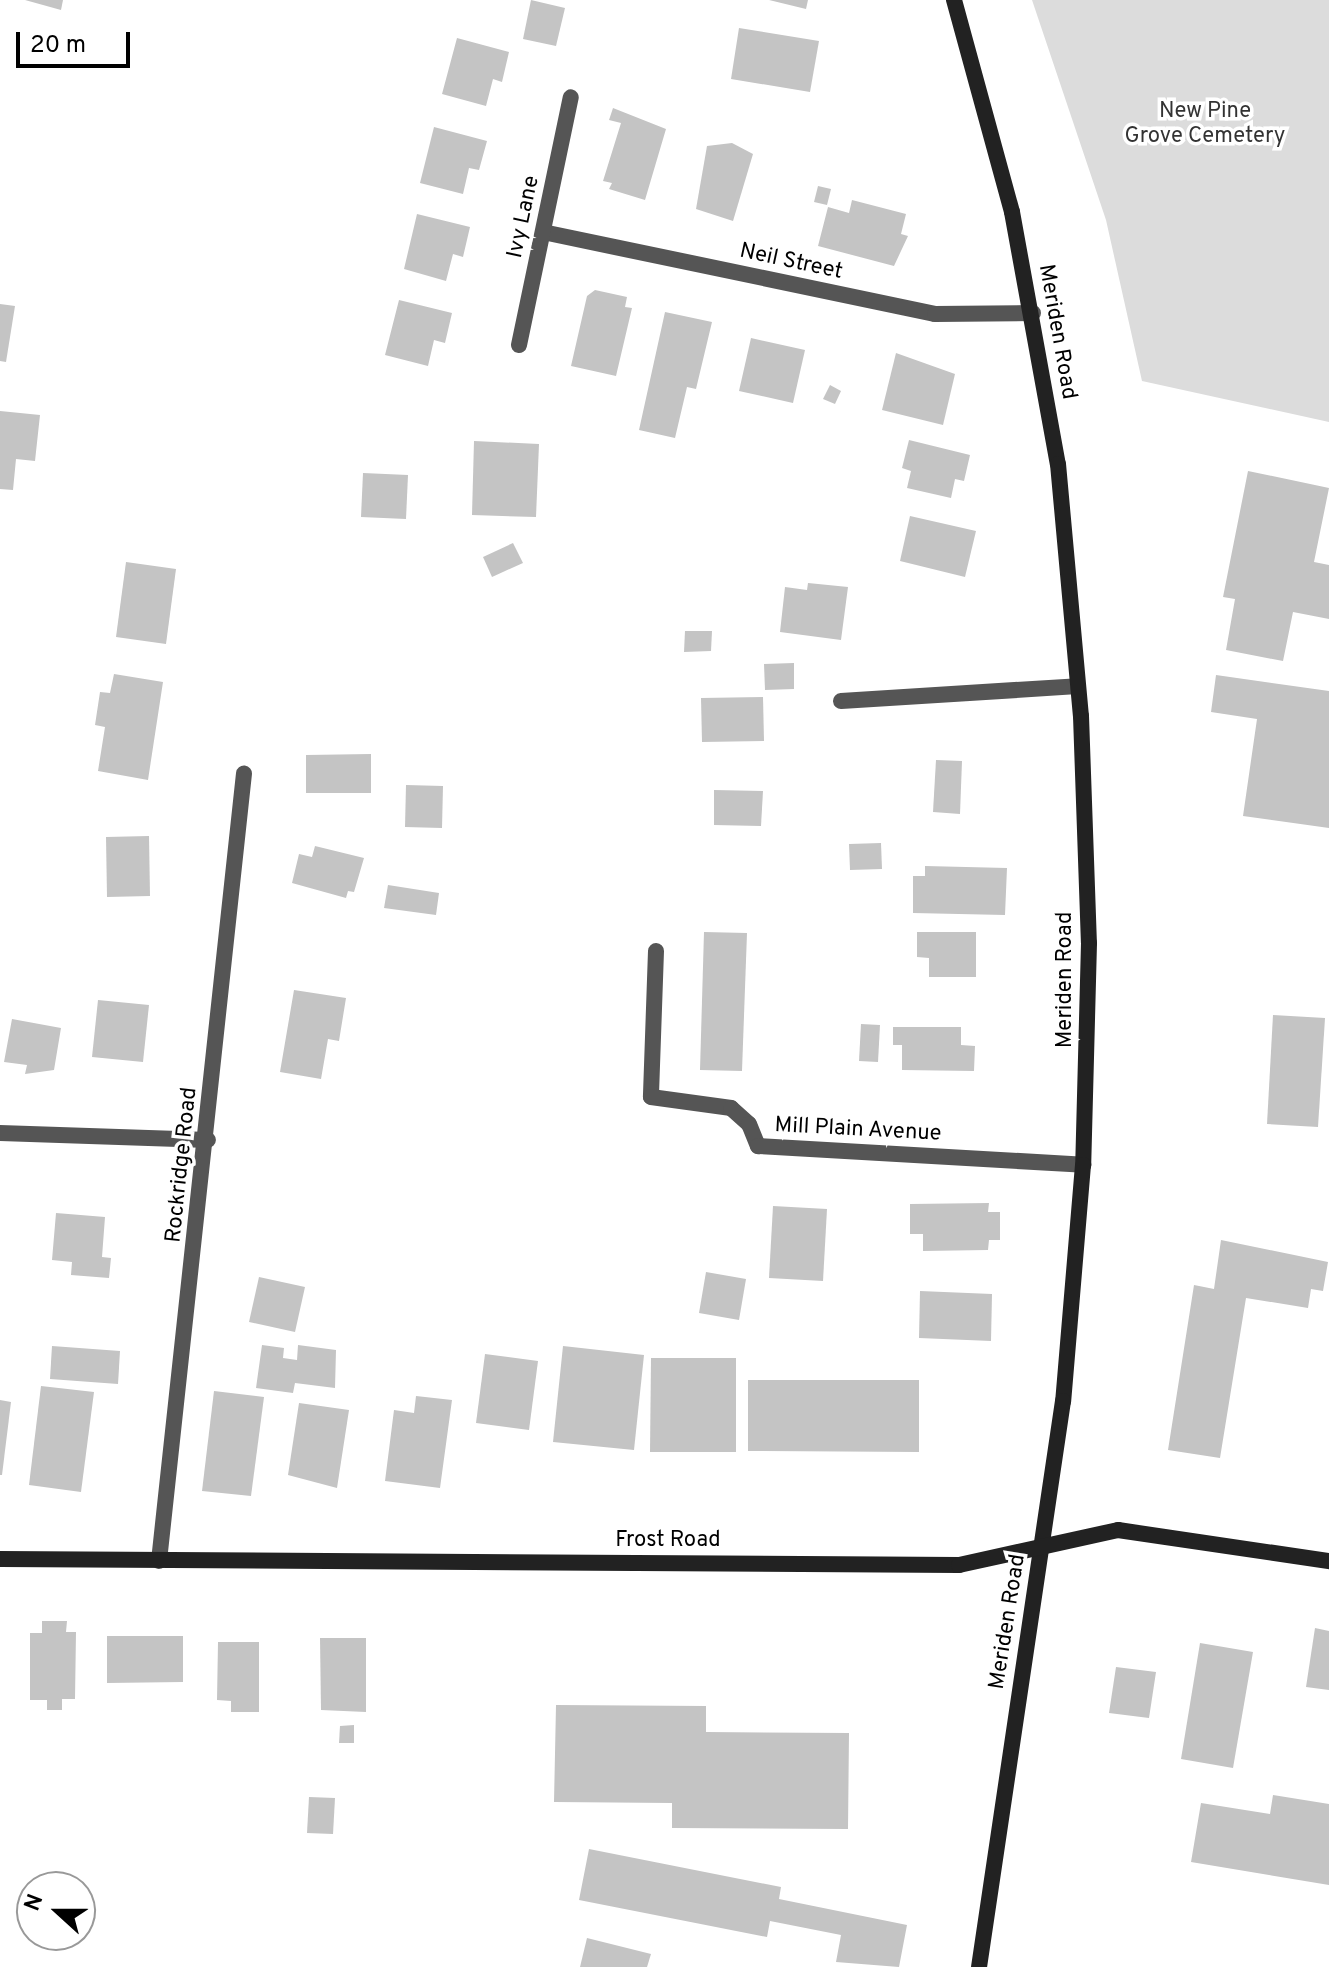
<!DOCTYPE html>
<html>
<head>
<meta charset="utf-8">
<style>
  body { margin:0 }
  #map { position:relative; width:1329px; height:1967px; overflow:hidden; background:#fff; font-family:Overpass,sans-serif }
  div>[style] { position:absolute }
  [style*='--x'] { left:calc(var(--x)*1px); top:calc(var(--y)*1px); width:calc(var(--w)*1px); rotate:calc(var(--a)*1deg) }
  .green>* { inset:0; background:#dcdcdc }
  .building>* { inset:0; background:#c4c4c4 }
  .service>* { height:16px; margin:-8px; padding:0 8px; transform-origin:8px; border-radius:8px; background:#555 }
  .minor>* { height:16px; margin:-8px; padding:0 8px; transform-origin:8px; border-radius:8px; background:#555 }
  .secondary>* { height:16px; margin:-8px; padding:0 8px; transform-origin:8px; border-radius:8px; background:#222 }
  span { translate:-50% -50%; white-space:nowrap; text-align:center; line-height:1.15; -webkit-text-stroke:7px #fff; paint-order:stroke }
  .park-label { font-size:22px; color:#333 }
  .street-label { font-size:22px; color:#000 }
  .north { position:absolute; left:16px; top:1871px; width:80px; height:80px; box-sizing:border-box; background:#fff; border:2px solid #999; border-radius:50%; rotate:291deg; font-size:22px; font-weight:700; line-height:32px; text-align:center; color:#000 }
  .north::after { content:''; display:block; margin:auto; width:28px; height:36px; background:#000; clip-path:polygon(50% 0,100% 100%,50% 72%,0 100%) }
  .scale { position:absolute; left:16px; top:32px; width:114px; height:36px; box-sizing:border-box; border:4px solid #000; border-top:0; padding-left:10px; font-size:24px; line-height:28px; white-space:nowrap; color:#000; -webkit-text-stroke:6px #fff; paint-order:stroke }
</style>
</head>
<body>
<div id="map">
  <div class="green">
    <div style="clip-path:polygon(1032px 0,1329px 0,1329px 422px,1142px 381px,1106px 220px)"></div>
  </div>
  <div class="building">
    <div style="clip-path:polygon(25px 0,63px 0,61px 10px)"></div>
    <div style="clip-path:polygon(531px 0,565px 8px,556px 46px,523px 39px)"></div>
    <div style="clip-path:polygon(769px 0,808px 0,806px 9px)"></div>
    <div style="clip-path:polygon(739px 28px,819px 41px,810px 92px,731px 79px)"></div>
    <div style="clip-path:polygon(457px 38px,509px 52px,502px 82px,493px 79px,486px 106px,442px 94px)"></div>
    <div style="clip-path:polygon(613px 108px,666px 129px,645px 200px,609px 189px,612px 183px,603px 181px,621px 123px,609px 120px)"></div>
    <div style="clip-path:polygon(434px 127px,487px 141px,479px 170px,469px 168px,463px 194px,420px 183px)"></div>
    <div style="clip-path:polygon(732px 143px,753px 154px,733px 221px,696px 209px,707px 146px)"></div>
    <div style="clip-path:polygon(818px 186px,831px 189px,827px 205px,814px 202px)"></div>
    <div style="clip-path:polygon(852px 200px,906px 214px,901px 234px,908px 236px,894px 266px,818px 246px,828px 207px,849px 213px)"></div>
    <div style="clip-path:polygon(417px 214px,470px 227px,463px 257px,453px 254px,446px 281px,404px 269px)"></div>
    <div style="clip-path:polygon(595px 290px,627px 297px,625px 307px,632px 308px,616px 376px,571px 366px,587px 296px)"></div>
    <div style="clip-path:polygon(399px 300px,452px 313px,445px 343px,434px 340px,428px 366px,385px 355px)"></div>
    <div style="clip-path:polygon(0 304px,15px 306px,6px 362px,0 361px)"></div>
    <div style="clip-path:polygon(665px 312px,712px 322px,696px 389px,687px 387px,675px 438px,639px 430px)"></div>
    <div style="clip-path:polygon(751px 338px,805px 350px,793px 403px,739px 391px)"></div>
    <div style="clip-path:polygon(896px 353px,955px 374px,943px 425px,882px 410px)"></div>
    <div style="clip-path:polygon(830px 385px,841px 391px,835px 404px,823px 399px)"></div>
    <div style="clip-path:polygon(0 411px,40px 415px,35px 461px,16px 459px,13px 490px,0 489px)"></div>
    <div style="clip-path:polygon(909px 440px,970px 455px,964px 481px,955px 479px,951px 498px,907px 488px,911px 471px,902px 468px)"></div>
    <div style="clip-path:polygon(474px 441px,539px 444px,536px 517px,472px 515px)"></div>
    <div style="clip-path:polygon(1248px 471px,1329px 488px,1314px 562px,1329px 565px,1329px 619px,1293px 612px,1283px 661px,1226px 650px,1235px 599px,1223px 597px)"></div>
    <div style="clip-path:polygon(363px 473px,408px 475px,406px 519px,361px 517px)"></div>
    <div style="clip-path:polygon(910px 516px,976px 531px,965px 577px,900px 561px)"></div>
    <div style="clip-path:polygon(513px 543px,523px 563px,492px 577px,483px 557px)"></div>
    <div style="clip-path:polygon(126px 562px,176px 569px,166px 644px,116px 637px)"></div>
    <div style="clip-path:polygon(808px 583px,848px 587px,841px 640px,780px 632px,785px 587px,807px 590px)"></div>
    <div style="clip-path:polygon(685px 631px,712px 631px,711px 651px,684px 652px)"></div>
    <div style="clip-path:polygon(794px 663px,794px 689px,765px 690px,764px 664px)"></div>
    <div style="clip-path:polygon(114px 674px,163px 682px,148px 780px,98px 771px,105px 727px,95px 725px,100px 692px,110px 693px)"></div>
    <div style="clip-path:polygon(1216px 675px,1329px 691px,1329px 828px,1243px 816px,1257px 719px,1211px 712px)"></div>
    <div style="clip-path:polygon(763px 697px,764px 741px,702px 742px,701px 698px)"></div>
    <div style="clip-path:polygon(371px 754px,371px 793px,306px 793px,306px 755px)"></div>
    <div style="clip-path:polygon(936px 760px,962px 761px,960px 814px,933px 812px)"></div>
    <div style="clip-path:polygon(406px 785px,443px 786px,442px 828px,405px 827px)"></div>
    <div style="clip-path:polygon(714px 790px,763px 791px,761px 826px,714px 825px)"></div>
    <div style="clip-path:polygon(149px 836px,150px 896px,107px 897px,106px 837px)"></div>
    <div style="clip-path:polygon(881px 843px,882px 869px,850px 870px,849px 844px)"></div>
    <div style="clip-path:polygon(315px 846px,364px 858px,354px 892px,348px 891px,346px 898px,292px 883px,299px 854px,312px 857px)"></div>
    <div style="clip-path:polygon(925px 866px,1007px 868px,1005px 915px,913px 913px,913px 876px,925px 876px)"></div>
    <div style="clip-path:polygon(388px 885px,439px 893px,436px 915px,384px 908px)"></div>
    <div style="clip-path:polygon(704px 932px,747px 933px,742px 1071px,700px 1070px)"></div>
    <div style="clip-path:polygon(917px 932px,976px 932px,976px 977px,929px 977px,929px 958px,917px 957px)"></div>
    <div style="clip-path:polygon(294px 990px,346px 998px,339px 1041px,328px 1039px,321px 1079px,280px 1072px)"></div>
    <div style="clip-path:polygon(98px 1000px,149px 1005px,143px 1062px,92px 1057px)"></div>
    <div style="clip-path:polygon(1273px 1015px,1325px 1018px,1318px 1127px,1267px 1124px)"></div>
    <div style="clip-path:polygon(12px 1019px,61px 1028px,54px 1070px,25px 1074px,27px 1065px,4px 1062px)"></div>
    <div style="clip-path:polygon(861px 1024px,880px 1025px,878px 1062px,859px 1061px)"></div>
    <div style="clip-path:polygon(893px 1027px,961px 1027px,961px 1045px,975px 1046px,974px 1071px,902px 1070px,902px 1045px,893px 1045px)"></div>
    <div style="clip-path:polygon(989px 1203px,988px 1212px,1000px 1212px,1000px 1240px,989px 1240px,988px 1250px,923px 1251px,923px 1234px,910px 1234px,910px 1204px)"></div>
    <div style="clip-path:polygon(773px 1206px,827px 1209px,823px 1281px,769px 1278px)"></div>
    <div style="clip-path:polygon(56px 1213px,105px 1217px,102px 1257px,111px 1258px,109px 1278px,71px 1275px,72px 1262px,52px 1260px)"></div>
    <div style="clip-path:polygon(1221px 1240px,1328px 1262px,1323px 1291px,1311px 1289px,1308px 1308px,1246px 1298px,1220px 1458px,1168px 1450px,1194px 1285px,1214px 1289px)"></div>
    <div style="clip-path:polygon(706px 1272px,746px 1279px,739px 1320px,699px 1313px)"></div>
    <div style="clip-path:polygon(259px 1277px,305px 1287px,295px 1332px,249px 1322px)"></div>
    <div style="clip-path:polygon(920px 1291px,992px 1294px,991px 1341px,919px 1338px)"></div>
    <div style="clip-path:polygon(262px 1345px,284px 1348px,283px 1358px,297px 1360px,298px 1345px,336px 1350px,335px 1388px,295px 1383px,293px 1393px,256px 1388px)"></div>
    <div style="clip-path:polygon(52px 1346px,120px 1351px,118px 1384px,50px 1379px)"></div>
    <div style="clip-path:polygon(563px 1346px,644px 1355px,634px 1450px,553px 1442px)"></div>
    <div style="clip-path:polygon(485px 1354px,538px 1361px,529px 1430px,476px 1423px)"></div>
    <div style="clip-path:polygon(651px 1358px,736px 1358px,736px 1452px,650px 1452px)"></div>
    <div style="clip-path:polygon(748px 1380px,919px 1380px,919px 1452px,748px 1451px)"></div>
    <div style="clip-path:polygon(41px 1386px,94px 1392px,81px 1492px,29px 1485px)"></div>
    <div style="clip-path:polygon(214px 1391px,264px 1397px,251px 1496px,202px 1491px)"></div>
    <div style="clip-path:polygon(416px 1396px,452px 1400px,440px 1488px,385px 1481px,394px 1410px,414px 1413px)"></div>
    <div style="clip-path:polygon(0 1400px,11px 1402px,2px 1475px,0 1475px)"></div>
    <div style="clip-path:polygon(299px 1403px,349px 1410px,337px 1488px,288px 1475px)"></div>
    <div style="clip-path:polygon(42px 1621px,67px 1621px,66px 1632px,76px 1632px,75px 1699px,62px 1699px,62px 1710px,47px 1710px,47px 1700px,30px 1700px,30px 1633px,42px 1633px)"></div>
    <div style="clip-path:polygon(1315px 1628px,1329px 1631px,1329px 1690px,1306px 1687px)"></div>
    <div style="clip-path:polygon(107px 1636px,183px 1636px,183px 1682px,107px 1683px)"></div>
    <div style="clip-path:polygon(320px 1638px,366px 1638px,366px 1712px,321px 1710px)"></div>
    <div style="clip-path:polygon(218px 1642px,259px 1642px,259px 1712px,231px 1712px,231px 1701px,217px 1700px)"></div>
    <div style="clip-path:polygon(1200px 1643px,1253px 1652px,1233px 1768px,1181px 1759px)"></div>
    <div style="clip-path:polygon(1116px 1667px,1156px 1672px,1149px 1718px,1109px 1713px)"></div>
    <div style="clip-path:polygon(556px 1705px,706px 1706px,706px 1732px,849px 1733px,848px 1829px,672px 1828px,672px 1803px,554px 1802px)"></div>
    <div style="clip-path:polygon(354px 1725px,354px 1743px,339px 1743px,340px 1726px)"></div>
    <div style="clip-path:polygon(1273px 1795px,1329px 1804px,1329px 1885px,1191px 1862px,1201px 1803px,1270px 1814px)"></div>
    <div style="clip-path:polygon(309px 1797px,335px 1798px,333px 1834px,307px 1833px)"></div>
    <div style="clip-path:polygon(589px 1849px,781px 1887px,779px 1899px,907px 1925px,899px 1967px,836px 1962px,841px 1935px,770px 1921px,767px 1937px,579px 1900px)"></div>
    <div style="clip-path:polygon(587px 1938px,651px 1954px,647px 1967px,580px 1967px)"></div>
  </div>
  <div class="service">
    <div style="--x:841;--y:701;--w:237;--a:-3.6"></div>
  </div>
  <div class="minor">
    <div style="--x:543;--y:232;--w:400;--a:11.8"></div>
    <div style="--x:935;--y:314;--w:98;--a:-0.6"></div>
    <div style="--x:519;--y:345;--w:253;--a:-78.2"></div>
    <div style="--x:656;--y:951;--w:146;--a:92"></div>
    <div style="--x:651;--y:1097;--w:81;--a:7.8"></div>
    <div style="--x:731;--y:1108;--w:24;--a:42"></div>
    <div style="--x:749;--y:1124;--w:24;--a:68"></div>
    <div style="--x:758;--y:1146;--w:326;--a:3.3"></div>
    <div style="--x:0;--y:1133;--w:208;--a:1.9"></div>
    <div style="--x:159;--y:1561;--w:792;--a:-83.84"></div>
  </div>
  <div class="secondary">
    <div style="--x:954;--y:0;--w:220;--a:74.7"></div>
    <div style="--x:1012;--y:212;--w:256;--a:79.7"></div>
    <div style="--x:1058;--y:464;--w:253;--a:84.8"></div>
    <div style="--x:1081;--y:716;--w:227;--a:88"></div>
    <div style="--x:1089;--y:943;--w:222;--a:91.5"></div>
    <div style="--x:1083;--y:1165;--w:237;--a:94.8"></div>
    <div style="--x:1063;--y:1401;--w:572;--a:98.44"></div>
    <div style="--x:0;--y:1559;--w:959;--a:0.36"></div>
    <div style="--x:959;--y:1565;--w:163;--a:-12.4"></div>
    <div style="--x:1118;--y:1530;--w:213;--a:8.4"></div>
  </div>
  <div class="park-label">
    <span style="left:1205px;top:124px">New Pine<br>Grove Cemetery</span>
  </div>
  <div class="street-label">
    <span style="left:524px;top:217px;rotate:-78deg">Ivy Lane</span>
    <span style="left:791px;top:262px;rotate:12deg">Neil Street</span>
    <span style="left:1057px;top:332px;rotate:80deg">Meriden Road</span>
    <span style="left:1066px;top:980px;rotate:-90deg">Meriden Road</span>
    <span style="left:858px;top:1130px;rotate:3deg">Mill Plain Avenue</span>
    <span style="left:182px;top:1165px;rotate:-84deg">Rockridge Road</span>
    <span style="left:668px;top:1541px">Frost Road</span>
    <span style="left:1008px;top:1622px;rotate:-81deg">Meriden Road</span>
  </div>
  <div class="north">N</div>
  <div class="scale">20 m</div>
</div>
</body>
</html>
